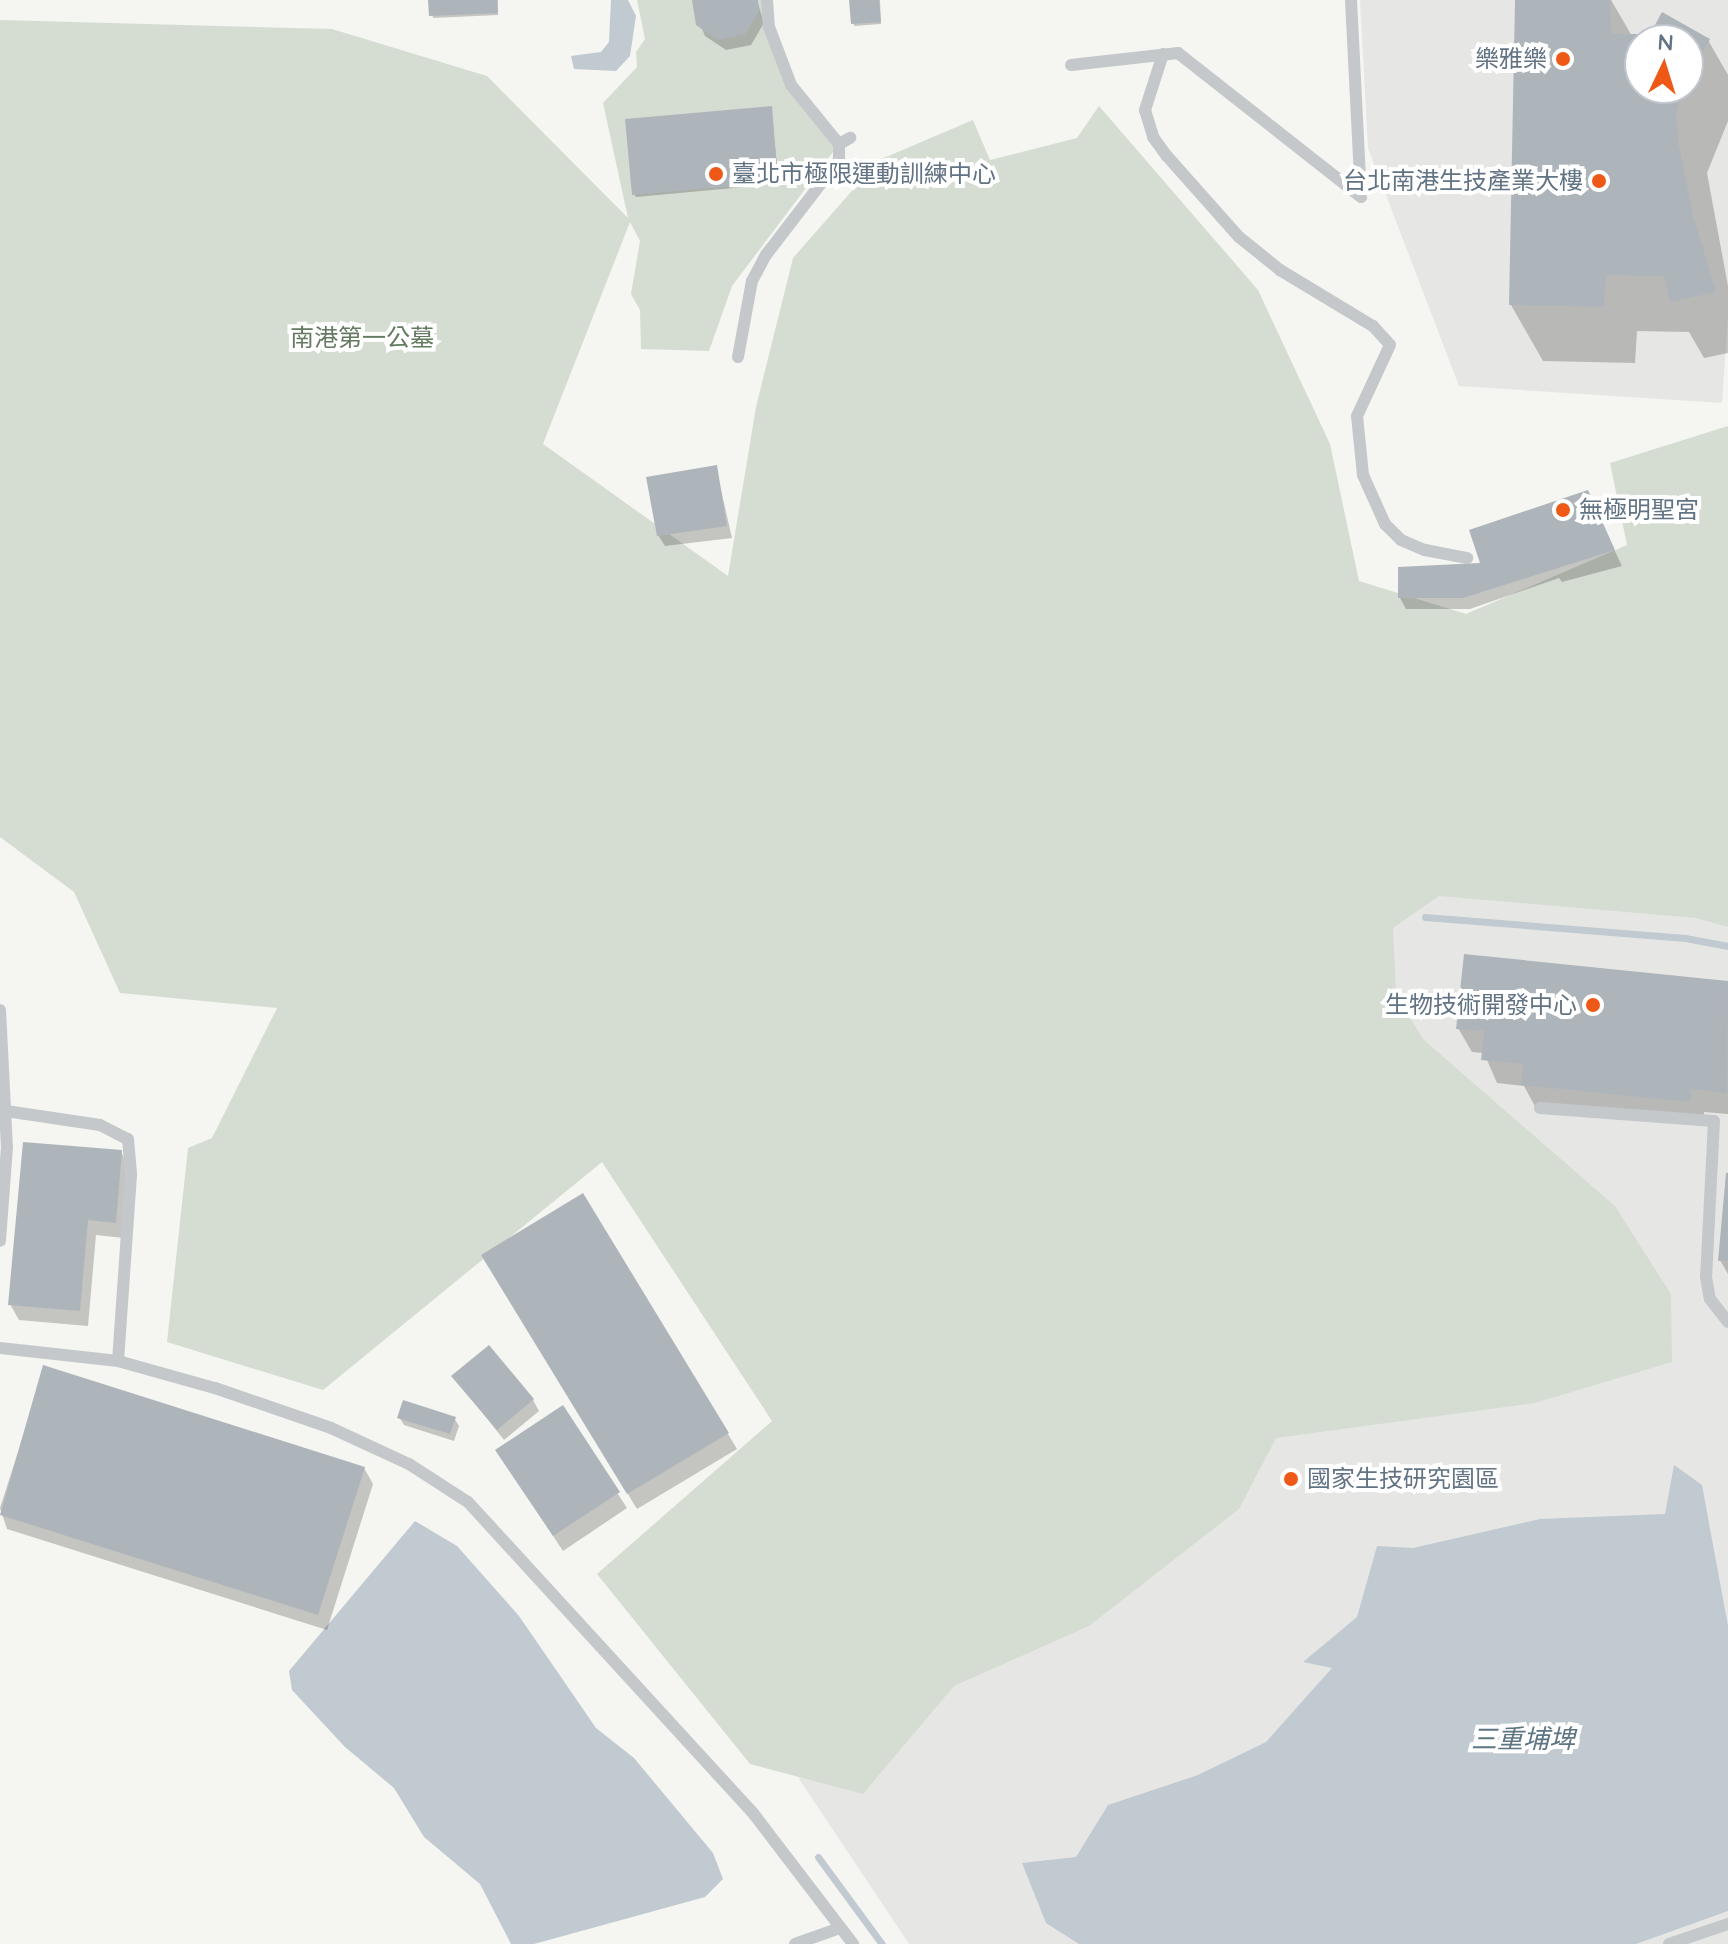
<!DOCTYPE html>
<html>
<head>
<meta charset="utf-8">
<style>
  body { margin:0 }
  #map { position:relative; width:1728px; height:1944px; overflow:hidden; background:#f5f5f1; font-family:Quicksand,"Noto Sans TC",sans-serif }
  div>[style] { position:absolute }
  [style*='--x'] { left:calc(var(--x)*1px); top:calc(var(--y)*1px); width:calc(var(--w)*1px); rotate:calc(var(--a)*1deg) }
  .built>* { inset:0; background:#e6e7e5 }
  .green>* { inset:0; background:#d5ddd2 }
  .water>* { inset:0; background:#c0cad0 }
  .shadow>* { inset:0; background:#0003 }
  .stream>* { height:7px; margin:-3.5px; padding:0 3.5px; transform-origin:3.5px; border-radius:3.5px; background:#c0cad0 }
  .building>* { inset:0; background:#aeb5ba }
  .service>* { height:12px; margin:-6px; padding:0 6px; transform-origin:6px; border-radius:6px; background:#c4c8cb }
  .dots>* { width:22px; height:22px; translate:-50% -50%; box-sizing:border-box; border:4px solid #fff; border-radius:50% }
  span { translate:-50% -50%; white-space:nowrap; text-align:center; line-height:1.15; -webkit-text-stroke:8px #fff; paint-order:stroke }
  .poi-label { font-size:24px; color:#627384 }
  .right { translate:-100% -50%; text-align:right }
  .left { translate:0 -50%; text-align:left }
  .park-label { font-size:24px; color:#657b61 }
  .water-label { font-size:26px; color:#5e7582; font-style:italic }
  .north { position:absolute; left:1624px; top:24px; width:80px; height:80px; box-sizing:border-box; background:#fff; border:2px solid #c0c7ce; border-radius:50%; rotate:4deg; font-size:22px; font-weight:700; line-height:32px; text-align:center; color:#627384 }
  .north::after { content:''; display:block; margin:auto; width:28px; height:36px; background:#ef5918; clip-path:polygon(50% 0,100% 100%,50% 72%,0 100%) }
</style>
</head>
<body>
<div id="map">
  <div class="built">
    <div style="clip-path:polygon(evenodd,1360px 0,1728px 0,1728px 316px,1722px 403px,1459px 386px,1368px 148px,1360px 0,1640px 40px,1688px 40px,1688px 88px,1640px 88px,1640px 40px)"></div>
    <div style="clip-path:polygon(1728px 744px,1728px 1944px,909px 1944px,799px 1779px,908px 1180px,881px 1035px)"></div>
  </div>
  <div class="green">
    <div style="clip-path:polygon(637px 0,767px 0,791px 85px,839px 144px,732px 286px,709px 351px,641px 349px,640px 310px,631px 294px,640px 241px,630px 222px,543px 444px,728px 576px,756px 407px,793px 258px,879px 160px,973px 120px,990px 160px,1077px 138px,1099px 106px,1258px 290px,1330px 444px,1359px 581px,1466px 614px,1627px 545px,1610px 463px,1728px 426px,1728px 927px,1696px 918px,1439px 896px,1393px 928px,1396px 995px,1424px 1040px,1615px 1206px,1671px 1294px,1672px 1362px,1535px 1403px,1276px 1438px,1239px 1509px,1089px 1626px,954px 1686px,863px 1794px,750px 1764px,597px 1574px,772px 1421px,602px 1162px,323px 1390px,167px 1342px,188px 1148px,212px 1138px,277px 1008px,120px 993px,74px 892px,0 837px,0 20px,332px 29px,487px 76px,628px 218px,603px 103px,637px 67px,636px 52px,645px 39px)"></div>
  </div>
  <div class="water">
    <div style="clip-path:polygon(611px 0,628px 0,636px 16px,630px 56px,616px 71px,574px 69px,571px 56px,601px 52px,609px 42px)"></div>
    <div style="clip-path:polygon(1674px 1465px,1702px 1485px,1728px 1626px,1728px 1911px,1636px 1944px,1079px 1944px,1046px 1923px,1022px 1863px,1076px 1857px,1108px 1805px,1198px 1775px,1266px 1742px,1332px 1668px,1303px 1662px,1357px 1617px,1377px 1546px,1413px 1548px,1540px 1519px,1665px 1514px)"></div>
    <div style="clip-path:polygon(415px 1521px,457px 1546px,519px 1616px,596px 1728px,634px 1758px,713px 1853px,723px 1879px,705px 1897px,534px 1944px,511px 1944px,480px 1884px,424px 1837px,394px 1788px,345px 1747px,292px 1690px,289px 1671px)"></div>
  </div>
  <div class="shadow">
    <div style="clip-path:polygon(430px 0,498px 0,498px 15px,433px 18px)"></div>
    <div style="clip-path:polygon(696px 0,757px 0,764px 23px,751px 45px,726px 50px,705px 36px,693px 7px)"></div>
    <div style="clip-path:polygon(851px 0,880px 0,881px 24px,854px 26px)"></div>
    <div style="clip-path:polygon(evenodd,1517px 0,1611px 0,1632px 36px,1708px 40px,1728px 75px,1728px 121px,1707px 173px,1728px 286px,1728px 353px,1704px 358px,1689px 332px,1637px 331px,1635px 363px,1543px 361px,1511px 305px,1517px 0,1640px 40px,1688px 40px,1688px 88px,1640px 88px,1640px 40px)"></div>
    <div style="clip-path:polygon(771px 108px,779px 184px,636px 197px,634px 194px)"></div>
    <div style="clip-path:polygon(716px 468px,732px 538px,665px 546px,658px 535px)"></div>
    <div style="clip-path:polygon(1587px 492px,1622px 566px,1562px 582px,1559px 578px,1470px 609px,1406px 609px,1400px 598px,1483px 565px)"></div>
    <div style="clip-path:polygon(1465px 956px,1728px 983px,1728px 1114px,1704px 1112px,1703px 1125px,1536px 1108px,1524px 1086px,1497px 1083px,1484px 1053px,1472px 1052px,1458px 1028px)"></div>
    <div style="clip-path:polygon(121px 1152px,130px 1168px,124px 1238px,96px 1235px,88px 1326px,19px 1320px,10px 1304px)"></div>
    <div style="clip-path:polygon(1728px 1171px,1728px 1274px,1720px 1260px)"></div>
    <div style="clip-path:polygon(492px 1271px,728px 1434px,737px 1449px,637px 1509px)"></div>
    <div style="clip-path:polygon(45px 1368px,364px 1468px,373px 1484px,327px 1630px,7px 1529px,0 1508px)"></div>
    <div style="clip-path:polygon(454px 1377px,533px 1400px,539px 1411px,504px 1440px)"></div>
    <div style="clip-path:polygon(562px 1408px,627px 1508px,563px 1551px,507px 1466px)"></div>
    <div style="clip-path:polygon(399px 1417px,454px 1418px,459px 1426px,454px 1441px,404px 1425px)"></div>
  </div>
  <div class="stream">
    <div style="--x:1425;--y:917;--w:261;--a:4.6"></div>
    <div style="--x:1685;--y:938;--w:44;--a:10.5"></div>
    <div style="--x:818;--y:1857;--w:108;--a:53.7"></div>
  </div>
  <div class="building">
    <div style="clip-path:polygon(428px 0,497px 0,498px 13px,429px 16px)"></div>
    <div style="clip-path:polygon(692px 0,758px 0,759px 11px,745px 34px,718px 40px,696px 25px)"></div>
    <div style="clip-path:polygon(849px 0,879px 0,881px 22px,851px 24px)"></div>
    <div style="clip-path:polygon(1515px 0,1610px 0,1611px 34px,1650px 34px,1662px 12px,1710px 39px,1688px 79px,1688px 40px,1640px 40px,1640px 88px,1683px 88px,1676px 115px,1679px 146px,1693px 215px,1716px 292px,1670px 302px,1664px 276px,1606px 275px,1604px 307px,1509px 305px)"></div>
    <div style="clip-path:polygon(772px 106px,778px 182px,632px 195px,625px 119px)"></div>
    <div style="clip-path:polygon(717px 465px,727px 526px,657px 536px,646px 477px)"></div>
    <div style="clip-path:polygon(1588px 490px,1615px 550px,1463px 598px,1398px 598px,1398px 567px,1480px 563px,1469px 530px)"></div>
    <div style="clip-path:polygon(1464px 954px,1728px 981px,1727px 1093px,1691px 1089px,1690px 1102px,1521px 1085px,1523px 1064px,1481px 1060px,1484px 1031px,1456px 1029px)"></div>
    <div style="clip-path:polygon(23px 1142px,122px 1150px,116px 1223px,88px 1220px,80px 1311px,8px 1305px)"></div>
    <div style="clip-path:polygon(1726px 1173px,1728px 1173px,1728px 1261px,1718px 1261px)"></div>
    <div style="clip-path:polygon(583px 1193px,729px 1433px,627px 1494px,481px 1255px)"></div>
    <div style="clip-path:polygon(489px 1345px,534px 1399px,497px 1430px,451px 1376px)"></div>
    <div style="clip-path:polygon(43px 1365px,365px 1467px,318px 1615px,0 1515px)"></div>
    <div style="clip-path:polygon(403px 1400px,456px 1417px,450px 1434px,397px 1418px)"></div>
    <div style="clip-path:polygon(563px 1405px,620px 1492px,553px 1536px,495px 1450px)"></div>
  </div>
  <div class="service">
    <div style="--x:767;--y:0;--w:27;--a:86"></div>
    <div style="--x:769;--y:27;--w:62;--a:69.2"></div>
    <div style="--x:791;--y:85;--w:76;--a:50.9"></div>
    <div style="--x:1351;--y:0;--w:197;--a:87.1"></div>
    <div style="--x:1163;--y:54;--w:59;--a:107.8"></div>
    <div style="--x:1145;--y:110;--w:28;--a:73"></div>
    <div style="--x:1153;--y:137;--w:24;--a:54"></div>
    <div style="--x:1167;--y:156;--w:108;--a:48.4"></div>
    <div style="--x:1239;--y:237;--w:53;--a:38.8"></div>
    <div style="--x:1280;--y:270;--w:109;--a:31.1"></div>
    <div style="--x:1373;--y:326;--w:25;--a:48"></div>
    <div style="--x:1390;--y:345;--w:78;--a:114.9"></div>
    <div style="--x:1357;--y:416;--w:59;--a:84.2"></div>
    <div style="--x:1363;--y:475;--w:54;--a:65.8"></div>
    <div style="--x:1385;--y:524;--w:23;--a:45"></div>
    <div style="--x:1401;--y:540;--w:26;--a:23"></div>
    <div style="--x:1425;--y:550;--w:43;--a:10.8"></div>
    <div style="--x:1071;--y:65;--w:108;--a:-6.4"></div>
    <div style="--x:1178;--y:53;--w:233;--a:38.2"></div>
    <div style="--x:738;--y:357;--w:77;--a:-79.6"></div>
    <div style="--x:752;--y:281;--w:30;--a:-62"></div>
    <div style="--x:766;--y:255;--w:120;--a:-52.5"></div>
    <div style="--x:839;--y:160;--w:16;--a:-90"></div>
    <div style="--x:839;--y:144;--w:13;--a:-29"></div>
    <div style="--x:0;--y:1010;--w:137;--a:87.1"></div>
    <div style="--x:7;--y:1147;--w:94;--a:94.3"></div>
    <div style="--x:1540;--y:1108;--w:174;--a:4.3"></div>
    <div style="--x:1714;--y:1121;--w:156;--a:92.9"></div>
    <div style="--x:1706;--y:1277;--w:22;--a:80"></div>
    <div style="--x:1710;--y:1299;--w:29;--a:52"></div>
    <div style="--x:6;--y:1111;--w:95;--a:8.5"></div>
    <div style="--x:100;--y:1125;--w:31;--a:27"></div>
    <div style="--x:128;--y:1139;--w:36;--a:85"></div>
    <div style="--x:131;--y:1175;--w:186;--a:94"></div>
    <div style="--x:0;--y:1348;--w:119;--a:6.3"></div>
    <div style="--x:118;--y:1361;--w:101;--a:15.6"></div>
    <div style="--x:215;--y:1388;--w:123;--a:19"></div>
    <div style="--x:331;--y:1428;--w:86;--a:24.8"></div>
    <div style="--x:409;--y:1464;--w:70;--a:32.8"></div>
    <div style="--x:468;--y:1502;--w:422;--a:47.5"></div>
    <div style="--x:753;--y:1813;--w:165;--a:52.6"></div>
    <div style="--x:795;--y:1944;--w:48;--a:-19.6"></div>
    <div style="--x:1669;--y:1944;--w:62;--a:-18.7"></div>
  </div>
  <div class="dots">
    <div style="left:1563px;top:59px;background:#ef5918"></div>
    <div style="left:716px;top:174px;background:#ef5918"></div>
    <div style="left:1599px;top:181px;background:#ef5918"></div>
    <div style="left:1563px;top:510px;background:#ef5918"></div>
    <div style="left:1593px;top:1005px;background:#ef5918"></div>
    <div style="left:1291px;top:1479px;background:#ef5918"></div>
  </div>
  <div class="poi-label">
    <span class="right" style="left:1547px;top:59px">樂雅樂</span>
    <span class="left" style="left:732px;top:174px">臺北市極限運動訓練中心</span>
    <span class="right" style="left:1583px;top:181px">台北南港生技產業大樓</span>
    <span class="left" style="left:1579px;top:510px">無極明聖宮</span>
    <span class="right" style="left:1577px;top:1005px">生物技術開發中心</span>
    <span class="left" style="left:1307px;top:1479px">國家生技研究園區</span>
  </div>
  <div class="park-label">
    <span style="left:362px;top:338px">南港第一公墓</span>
  </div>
  <div class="water-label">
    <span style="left:1523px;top:1739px">三重埔埤</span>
  </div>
  <div class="north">N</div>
</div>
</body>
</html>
